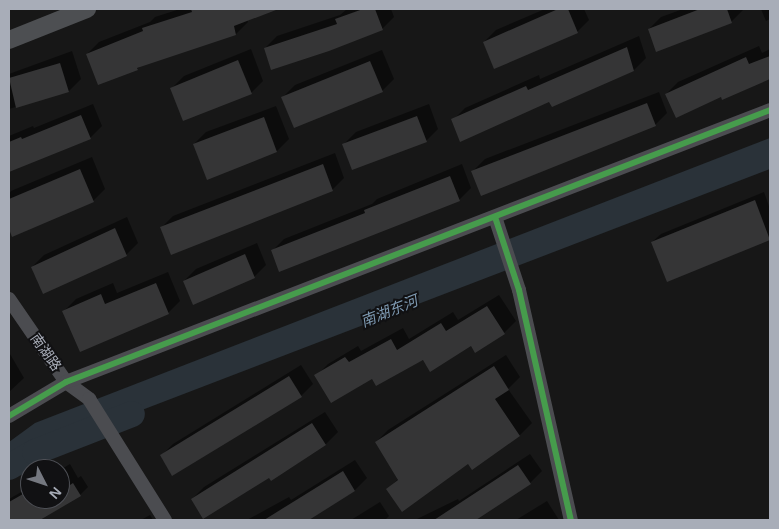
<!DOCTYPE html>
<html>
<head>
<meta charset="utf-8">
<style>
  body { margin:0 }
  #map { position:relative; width:779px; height:529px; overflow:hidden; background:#171717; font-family:Arial,"Noto Sans SC",sans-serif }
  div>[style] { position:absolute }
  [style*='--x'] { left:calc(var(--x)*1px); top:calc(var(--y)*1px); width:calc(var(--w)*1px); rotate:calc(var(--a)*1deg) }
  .water>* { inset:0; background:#2a3239 }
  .shadow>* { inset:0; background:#0007 }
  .river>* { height:26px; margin:-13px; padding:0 13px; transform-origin:13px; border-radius:13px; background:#2a3239 }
  .building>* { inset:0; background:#353536 }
  .minor>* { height:14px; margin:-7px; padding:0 7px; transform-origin:7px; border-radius:7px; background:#4b4c50 }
  .major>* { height:18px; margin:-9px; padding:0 9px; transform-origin:9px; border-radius:9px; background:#4d4f52 }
  .cycleway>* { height:6px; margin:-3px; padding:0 3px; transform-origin:3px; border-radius:3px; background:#469c4c }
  span { translate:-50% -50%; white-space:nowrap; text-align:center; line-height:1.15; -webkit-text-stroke:4px #111113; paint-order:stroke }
  .street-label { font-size:14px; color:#a8adb8 }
  .water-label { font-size:15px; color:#7f9bb3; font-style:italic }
  .frame { position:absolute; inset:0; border:10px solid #a8adb8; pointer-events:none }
  .north { position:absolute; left:20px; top:459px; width:50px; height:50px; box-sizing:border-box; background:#111113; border:1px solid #4d4f55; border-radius:50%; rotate:131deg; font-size:14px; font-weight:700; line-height:20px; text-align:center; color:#a8adb8 }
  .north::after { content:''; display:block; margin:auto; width:18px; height:22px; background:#757880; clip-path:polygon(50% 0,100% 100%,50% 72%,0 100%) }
</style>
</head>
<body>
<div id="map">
  <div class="water">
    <div style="clip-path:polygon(770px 138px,770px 169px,9px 461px,9px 442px,35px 423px)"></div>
  </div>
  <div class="shadow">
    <div style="clip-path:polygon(180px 9px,275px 9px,247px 19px,248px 22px,236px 34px,142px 65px,137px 69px,87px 54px,99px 42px,150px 22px,155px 17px)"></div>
    <div style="clip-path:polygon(347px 9px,391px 9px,394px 17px,382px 29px,265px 48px,277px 36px,340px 15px)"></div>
    <div style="clip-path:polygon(545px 9px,584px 9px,589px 20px,577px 32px,484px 42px,496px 30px)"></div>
    <div style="clip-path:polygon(683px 9px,743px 9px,743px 10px,731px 22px,649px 29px,661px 17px)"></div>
    <div style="clip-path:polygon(761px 9px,770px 9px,770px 19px,766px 21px)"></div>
    <div style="clip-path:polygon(639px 36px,646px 58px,634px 70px,550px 100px,453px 120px,465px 108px,539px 75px,540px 79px)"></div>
    <div style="clip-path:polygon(759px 46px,762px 53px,770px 49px,770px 77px,723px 99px,722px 96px,666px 94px,678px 82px)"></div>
    <div style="clip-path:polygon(251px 49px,263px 81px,251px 93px,172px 88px,184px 76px)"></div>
    <div style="clip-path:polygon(382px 50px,394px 79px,382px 91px,283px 97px,295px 85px)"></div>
    <div style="clip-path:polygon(72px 51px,81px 79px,69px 91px,9px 109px,9px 74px)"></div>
    <div style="clip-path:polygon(659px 92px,667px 113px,655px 125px,473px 171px,485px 159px)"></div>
    <div style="clip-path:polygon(93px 104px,102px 126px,90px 138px,9px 171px,9px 136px,33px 126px,34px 128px)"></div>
    <div style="clip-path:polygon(429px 104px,438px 129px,426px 141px,344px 144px,356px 132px)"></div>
    <div style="clip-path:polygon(276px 106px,289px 139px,277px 151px,194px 144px,206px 132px)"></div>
    <div style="clip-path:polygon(335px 153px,344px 178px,332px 190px,161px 228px,173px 216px)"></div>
    <div style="clip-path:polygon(92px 157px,105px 189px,93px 201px,13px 235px,9px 226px,9px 194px,11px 191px)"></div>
    <div style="clip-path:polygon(462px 164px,471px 188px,459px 200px,272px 251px,284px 239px,372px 204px,377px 199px)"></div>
    <div style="clip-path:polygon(764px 192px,770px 209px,770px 239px,668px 280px,652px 242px,661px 234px)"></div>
    <div style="clip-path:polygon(127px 217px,138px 243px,126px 255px,32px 267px,44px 255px)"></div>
    <div style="clip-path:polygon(257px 243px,266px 265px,254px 277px,184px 281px,196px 269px)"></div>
    <div style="clip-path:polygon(168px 272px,180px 301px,168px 313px,64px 311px,76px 299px,113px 283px,117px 293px)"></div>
    <div style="clip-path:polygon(499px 295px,516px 321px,504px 333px,373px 377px,316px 376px,328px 364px,358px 346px,361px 351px,403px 328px,409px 339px,453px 312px,458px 320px)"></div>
    <div style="clip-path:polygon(10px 354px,24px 378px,9px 392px,9px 355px)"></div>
    <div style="clip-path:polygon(506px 355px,520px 377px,508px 389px,532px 423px,520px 435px,472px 468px,468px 462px,387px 490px,399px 478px,376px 442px,388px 430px)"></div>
    <div style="clip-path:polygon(301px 365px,313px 384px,301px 396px,161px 456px,173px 444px)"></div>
    <div style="clip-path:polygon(325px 412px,338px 432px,326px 444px,271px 479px,270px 476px,192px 499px,204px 487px)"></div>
    <div style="clip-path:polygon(530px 454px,542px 471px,530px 483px,474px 520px,415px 520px,458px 499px,459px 501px)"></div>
    <div style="clip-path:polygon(355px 460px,367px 478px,355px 490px,307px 520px,247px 520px,289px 497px,291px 500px)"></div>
    <div style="clip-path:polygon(70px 464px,78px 478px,81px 476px,88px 487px,80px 495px,37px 520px,9px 520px,9px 499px,30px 487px,30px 499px,60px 499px,60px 470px)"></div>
    <div style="clip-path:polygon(547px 501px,559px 520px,516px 520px)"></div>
    <div style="clip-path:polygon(380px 502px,389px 516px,385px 520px,351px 520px)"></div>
    <div style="clip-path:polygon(150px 515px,153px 520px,141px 520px)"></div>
  </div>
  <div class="river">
    <div style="--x:9;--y:467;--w:30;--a:-30"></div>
    <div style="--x:35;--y:452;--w:104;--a:-21.4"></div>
  </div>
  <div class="building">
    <div style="clip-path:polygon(191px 9px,276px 10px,234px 26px,236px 35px,137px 68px,138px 70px,98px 85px,86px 54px,143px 31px,142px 28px,192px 12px)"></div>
    <div style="clip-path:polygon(363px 9px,375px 9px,383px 30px,329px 51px,271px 70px,264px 48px,337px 24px,335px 19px)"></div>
    <div style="clip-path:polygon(558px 9px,568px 9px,578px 33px,494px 69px,483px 42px)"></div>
    <div style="clip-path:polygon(700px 9px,727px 9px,732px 23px,656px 52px,648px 29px)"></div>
    <div style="clip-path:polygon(627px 47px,634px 71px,552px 107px,549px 102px,460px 142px,451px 119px,526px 86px,528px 90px)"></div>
    <div style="clip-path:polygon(770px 56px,770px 79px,722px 100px,721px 97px,676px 118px,665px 94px,746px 57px,749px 64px)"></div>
    <div style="clip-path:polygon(238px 60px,252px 94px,183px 121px,170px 88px)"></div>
    <div style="clip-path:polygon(370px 61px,383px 92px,294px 128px,281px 97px)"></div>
    <div style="clip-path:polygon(60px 63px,69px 92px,16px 108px,9px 78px)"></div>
    <div style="clip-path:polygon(647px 103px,656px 126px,481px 196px,471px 171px)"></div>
    <div style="clip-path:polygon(81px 115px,91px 139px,9px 172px,9px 142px,21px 137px,22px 139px)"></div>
    <div style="clip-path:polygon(417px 116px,427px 142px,352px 170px,342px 144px)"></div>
    <div style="clip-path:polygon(264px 117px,277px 152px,207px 180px,193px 144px)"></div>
    <div style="clip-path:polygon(323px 164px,333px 191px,171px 255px,160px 227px)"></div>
    <div style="clip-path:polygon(80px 169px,94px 202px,12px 237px,9px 229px,9px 199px)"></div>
    <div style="clip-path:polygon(450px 176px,460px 201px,279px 272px,271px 250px,365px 213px,364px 210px)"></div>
    <div style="clip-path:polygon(755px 200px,770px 240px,667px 282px,651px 242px)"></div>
    <div style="clip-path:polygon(115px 228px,127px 256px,43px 294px,31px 267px)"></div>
    <div style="clip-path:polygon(245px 254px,255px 278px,193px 305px,183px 281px)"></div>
    <div style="clip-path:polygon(156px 283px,169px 314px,80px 352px,62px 311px,101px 294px,105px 304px)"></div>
    <div style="clip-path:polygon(487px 306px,505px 334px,475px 353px,471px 346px,430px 372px,423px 360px,376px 386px,372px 379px,331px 403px,314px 375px,345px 357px,349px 362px,391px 339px,397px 350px,441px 323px,446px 331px)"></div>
    <div style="clip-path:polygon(494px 366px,509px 390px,495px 399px,520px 436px,472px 470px,468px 464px,402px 512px,386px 489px,398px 480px,375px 442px)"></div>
    <div style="clip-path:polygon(289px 376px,302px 397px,172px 476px,160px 455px)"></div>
    <div style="clip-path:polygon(312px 423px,326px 445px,271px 481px,269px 478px,203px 519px,191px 499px)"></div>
    <div style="clip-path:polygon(518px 465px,531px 484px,476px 520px,434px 520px)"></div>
    <div style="clip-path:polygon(60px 467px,70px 485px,73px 483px,81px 496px,40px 520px,9px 520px,9px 502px,30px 490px,30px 499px,60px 499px)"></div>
    <div style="clip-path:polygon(343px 471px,355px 491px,309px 520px,264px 520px)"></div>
  </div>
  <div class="minor">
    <div style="--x:495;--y:217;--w:77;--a:71.8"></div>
    <div style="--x:519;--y:290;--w:236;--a:77.3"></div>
    <div style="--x:9;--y:299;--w:101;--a:55.5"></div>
    <div style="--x:66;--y:382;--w:29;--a:36"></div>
    <div style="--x:89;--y:399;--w:143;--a:57.9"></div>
    <div style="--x:9;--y:416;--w:66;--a:-30.8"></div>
    <div style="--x:66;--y:382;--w:755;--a:-21.12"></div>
  </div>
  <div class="major">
    <div style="--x:9;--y:40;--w:84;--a:-21.7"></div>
  </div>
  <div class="cycleway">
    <div style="--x:495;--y:217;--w:77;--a:71.8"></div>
    <div style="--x:519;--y:290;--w:236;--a:77.3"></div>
    <div style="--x:9;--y:416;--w:66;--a:-30.8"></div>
    <div style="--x:66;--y:382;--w:755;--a:-21.12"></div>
  </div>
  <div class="street-label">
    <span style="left:46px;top:352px;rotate:55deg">南湖路</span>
  </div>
  <div class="water-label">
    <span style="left:389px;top:311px;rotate:-22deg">南湖东河</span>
  </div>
  <div class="frame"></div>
  <div class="north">N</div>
</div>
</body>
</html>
